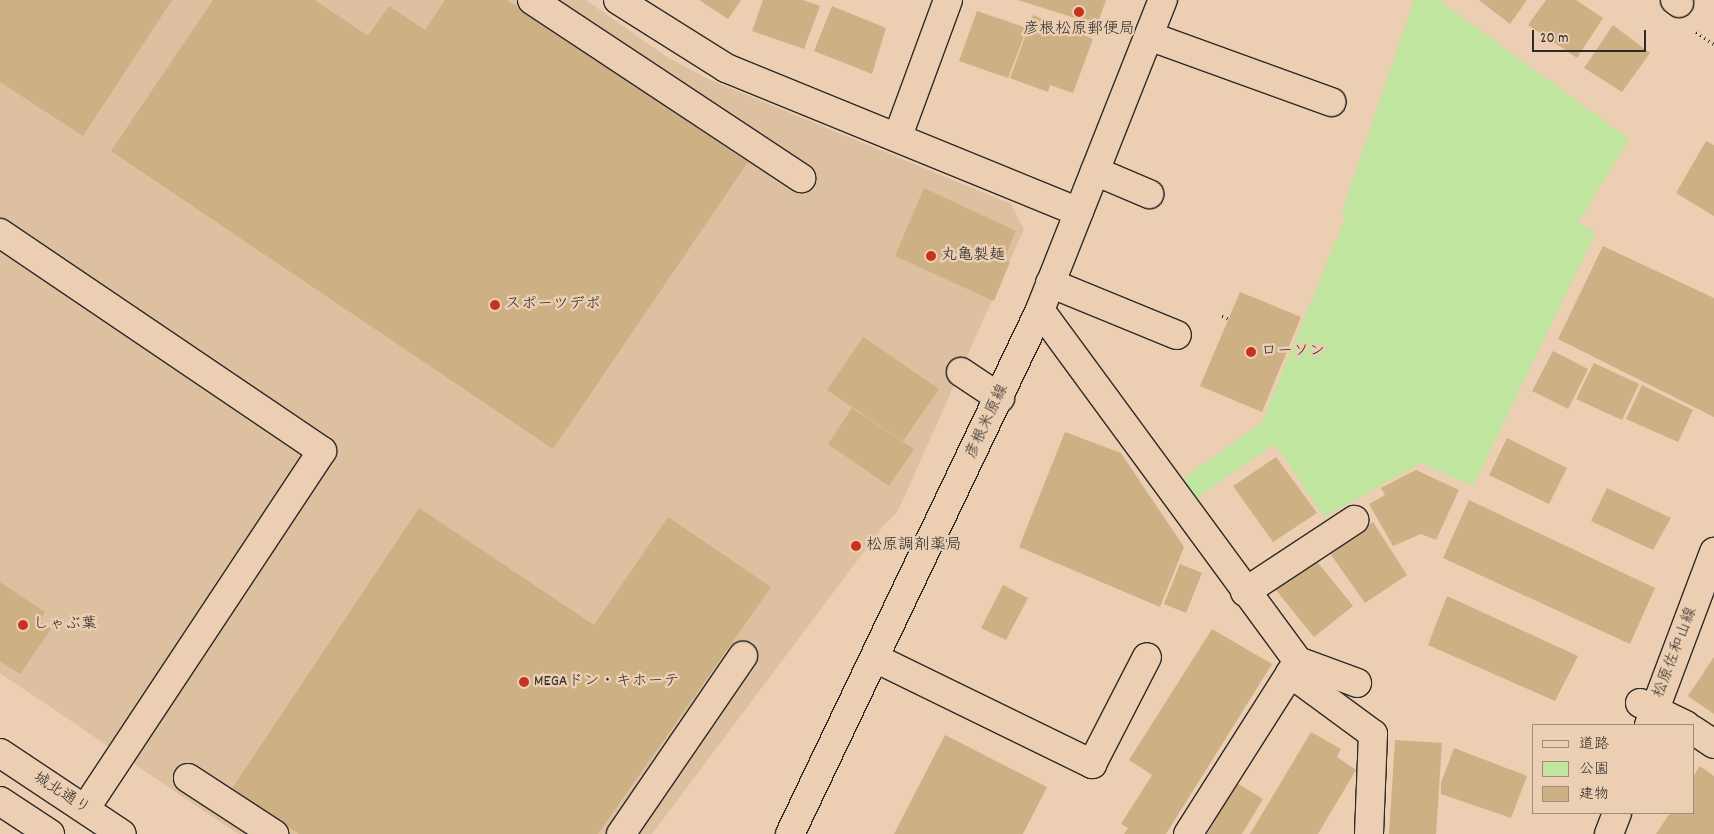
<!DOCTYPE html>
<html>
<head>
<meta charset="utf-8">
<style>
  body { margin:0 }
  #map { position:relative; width:1714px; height:834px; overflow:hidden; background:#eccfb2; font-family:Dekko,"Klee One",sans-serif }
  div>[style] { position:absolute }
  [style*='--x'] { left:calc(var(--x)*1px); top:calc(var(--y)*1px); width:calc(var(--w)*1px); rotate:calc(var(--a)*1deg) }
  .built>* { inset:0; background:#dcc09f }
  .green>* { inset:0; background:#c0e59f }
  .building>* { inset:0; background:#cdb084 }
  .path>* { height:3px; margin-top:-1.5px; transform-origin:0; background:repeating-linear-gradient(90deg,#2b2b2b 0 1px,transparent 0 5px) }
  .roads { filter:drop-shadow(1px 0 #2b2b2b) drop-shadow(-1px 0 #2b2b2b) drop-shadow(0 1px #2b2b2b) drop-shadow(0 -1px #2b2b2b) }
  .minor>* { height:28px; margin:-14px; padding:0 14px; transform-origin:14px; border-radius:14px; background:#eccfb2 }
  .major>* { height:28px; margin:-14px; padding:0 14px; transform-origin:14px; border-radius:14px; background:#eccfb2 }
  .dots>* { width:14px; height:14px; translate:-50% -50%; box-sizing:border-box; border:2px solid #eccfb2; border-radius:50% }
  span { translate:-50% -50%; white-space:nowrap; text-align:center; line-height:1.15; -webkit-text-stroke:5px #eccfb2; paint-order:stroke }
  .poi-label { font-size:16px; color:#2b2b2b }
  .left { translate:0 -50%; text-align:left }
  .street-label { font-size:16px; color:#2b2b2b }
  .legend { position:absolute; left:1532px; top:724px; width:162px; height:90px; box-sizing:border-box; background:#eccfb2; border:1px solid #9f8d7c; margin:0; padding:6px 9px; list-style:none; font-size:15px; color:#2b2b2b }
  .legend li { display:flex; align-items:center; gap:10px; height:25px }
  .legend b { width:25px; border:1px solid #9f8d7c }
  .scale { position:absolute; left:1532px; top:30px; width:114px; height:22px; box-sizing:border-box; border:2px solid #2b2b2b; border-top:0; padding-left:6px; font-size:15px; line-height:18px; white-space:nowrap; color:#2b2b2b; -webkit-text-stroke:4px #eccfb2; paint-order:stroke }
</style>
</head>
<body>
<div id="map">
  <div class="built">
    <div style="clip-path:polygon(0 0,586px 0,667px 57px,708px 79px,1011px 204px,1024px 229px,897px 513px,884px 525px,652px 834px,238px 834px,0 673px)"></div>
  </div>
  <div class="green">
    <div style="clip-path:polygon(1414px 0,1439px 0,1629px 139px,1578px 223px,1596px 232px,1473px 486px,1421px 463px,1324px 517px,1275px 444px,1189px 503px,1179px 482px,1262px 422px,1346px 216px,1341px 214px)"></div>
  </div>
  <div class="building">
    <div style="clip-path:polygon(0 0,172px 0,83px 136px,0 82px)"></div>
    <div style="clip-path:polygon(213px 0,315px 0,368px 36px,389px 6px,425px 30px,445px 0,507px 0,748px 162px,553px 449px,111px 151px)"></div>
    <div style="clip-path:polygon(699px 0,741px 0,728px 19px)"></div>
    <div style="clip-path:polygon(763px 0,803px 0,820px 6px,804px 49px,752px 31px)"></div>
    <div style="clip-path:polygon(1018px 0,1106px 0,1097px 25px)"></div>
    <div style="clip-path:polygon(1479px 0,1527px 0,1510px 24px)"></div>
    <div style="clip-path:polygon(1546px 0,1576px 0,1603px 18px,1577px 58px,1528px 25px)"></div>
    <div style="clip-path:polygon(832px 6px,886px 28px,872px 74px,814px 51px)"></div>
    <div style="clip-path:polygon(977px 11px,1027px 28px,1008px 78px,959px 61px)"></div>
    <div style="clip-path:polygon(1033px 15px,1093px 39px,1073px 93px,1050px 85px,1048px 92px,1010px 78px)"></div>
    <div style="clip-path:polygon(1613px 25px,1650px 53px,1622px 92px,1584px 68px)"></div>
    <div style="clip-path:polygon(1706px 141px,1714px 145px,1714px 216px,1676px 193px)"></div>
    <div style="clip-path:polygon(924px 188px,1016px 231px,1004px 259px,1010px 262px,994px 301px,895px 256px)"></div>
    <div style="clip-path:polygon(1603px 246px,1714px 298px,1714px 417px,1558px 339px)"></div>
    <div style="clip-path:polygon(1240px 292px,1301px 317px,1262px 412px,1200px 386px)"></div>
    <div style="clip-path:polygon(863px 337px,939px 389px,903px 441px,827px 390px)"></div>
    <div style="clip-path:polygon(1553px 351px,1588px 369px,1568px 409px,1532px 391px)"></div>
    <div style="clip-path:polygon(1594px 363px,1639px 384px,1622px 420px,1576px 399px)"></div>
    <div style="clip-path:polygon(1642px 385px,1693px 410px,1678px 442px,1626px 419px)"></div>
    <div style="clip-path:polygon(852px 408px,914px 449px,889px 486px,828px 444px)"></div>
    <div style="clip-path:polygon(1065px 432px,1121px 453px,1184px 547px,1160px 607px,1019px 547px)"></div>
    <div style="clip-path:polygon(1507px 438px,1567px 468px,1549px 504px,1489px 475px)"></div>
    <div style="clip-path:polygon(1276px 457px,1317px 513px,1273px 542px,1233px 486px)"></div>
    <div style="clip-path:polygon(1416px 470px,1459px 490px,1436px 540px,1421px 534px,1393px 546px,1369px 504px,1385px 495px,1381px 488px)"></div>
    <div style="clip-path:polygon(1607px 488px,1671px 518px,1653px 550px,1591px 521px)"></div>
    <div style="clip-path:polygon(1469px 500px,1655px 588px,1630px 644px,1443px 558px)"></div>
    <div style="clip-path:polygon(419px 508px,594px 625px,668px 517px,771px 587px,598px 834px,299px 834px,231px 790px)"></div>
    <div style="clip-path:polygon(1373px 522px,1407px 575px,1365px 603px,1329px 552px)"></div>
    <div style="clip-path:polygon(1315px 559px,1353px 606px,1314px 637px,1275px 589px)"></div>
    <div style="clip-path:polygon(1180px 564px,1202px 573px,1186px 613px,1164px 604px)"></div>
    <div style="clip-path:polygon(0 582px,45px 612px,39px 621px,51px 629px,20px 674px,0 661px)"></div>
    <div style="clip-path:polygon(1003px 585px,1028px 598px,1006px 640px,981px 628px)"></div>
    <div style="clip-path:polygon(1447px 596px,1578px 656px,1555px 701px,1428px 645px)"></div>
    <div style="clip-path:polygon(1212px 629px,1272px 664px,1166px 834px,1124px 834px,1128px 828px,1121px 824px,1152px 775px,1129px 760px)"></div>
    <div style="clip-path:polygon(1714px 657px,1714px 714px,1688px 696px)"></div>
    <div style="clip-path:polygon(1311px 732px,1341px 749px,1337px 757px,1356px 770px,1318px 834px,1250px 834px)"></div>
    <div style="clip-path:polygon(945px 735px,1047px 787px,1023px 834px,894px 834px)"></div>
    <div style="clip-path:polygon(1395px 740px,1442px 743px,1436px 834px,1389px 834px)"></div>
    <div style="clip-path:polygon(1454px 748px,1527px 776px,1511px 818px,1441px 794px,1441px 783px)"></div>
    <div style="clip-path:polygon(1700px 766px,1714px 776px,1714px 834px,1656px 834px,1670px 813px,1693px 813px,1693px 777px)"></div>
    <div style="clip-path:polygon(1237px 783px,1263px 799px,1242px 834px,1207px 834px)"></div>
  </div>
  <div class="path">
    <div style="--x:1696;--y:32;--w:22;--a:34"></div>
    <div style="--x:1222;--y:316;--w:8;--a:23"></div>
  </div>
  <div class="roads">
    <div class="minor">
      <div style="--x:532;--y:0;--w:323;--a:33.5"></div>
      <div style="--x:618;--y:0;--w:128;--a:32.2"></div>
      <div style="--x:726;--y:68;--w:381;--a:22.2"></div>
      <div style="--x:1675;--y:0;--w:5;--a:37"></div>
      <div style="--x:1149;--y:36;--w:194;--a:19.9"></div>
      <div style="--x:898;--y:136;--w:145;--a:-69.8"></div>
      <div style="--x:1095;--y:171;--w:59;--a:23.1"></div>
      <div style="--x:0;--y:233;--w:389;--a:34.1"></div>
      <div style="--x:322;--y:451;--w:429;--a:123.5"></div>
      <div style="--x:1050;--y:283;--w:137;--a:22.3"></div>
      <div style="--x:1040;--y:310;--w:436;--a:53.7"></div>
      <div style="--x:1298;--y:661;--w:205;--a:122.4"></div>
      <div style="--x:961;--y:372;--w:47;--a:33.7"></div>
      <div style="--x:1245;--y:592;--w:131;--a:-33.4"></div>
      <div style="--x:875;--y:658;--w:242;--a:26"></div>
      <div style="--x:1092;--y:764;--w:120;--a:-62.8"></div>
      <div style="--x:1298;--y:661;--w:63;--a:20.4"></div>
      <div style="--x:1290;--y:673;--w:103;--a:36.3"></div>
      <div style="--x:1373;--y:734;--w:100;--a:92.3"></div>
      <div style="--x:1640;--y:703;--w:51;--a:25.6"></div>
      <div style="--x:1649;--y:725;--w:185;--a:-69.4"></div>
      <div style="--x:1693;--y:730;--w:25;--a:34"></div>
      <div style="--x:188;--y:778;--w:103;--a:33.1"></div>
      <div style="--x:621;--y:834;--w:216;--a:-55.6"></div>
      <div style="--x:1609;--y:834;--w:22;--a:-69"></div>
    </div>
    <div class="major">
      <div style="--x:0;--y:753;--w:146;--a:33.6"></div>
      <div style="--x:0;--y:801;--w:60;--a:33.4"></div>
      <div style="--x:790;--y:834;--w:581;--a:-64.49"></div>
      <div style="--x:1040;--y:310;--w:334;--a:-68.4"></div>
    </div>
  </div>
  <div class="dots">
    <div style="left:1079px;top:12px;background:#c8321e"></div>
    <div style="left:931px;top:256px;background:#c8321e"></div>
    <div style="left:495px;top:305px;background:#c8321e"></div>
    <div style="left:1251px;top:352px;background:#c8321e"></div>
    <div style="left:856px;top:546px;background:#c8321e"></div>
    <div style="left:23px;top:625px;background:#c8321e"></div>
    <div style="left:524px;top:682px;background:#c8321e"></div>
  </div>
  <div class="poi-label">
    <span style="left:1079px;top:30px">彦根松原郵便局</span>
    <span class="left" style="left:941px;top:256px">丸亀製麺</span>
    <span class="left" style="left:505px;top:305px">スポーツデポ</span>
    <span class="left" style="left:1261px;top:352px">ローソン</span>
    <span class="left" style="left:866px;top:546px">松原調剤薬局</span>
    <span class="left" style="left:33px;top:625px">しゃぶ葉</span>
    <span class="left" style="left:534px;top:682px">MEGAドン・キホーテ</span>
  </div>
  <div class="street-label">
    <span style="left:988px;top:422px;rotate:-65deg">彦根米原線</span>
    <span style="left:1676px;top:653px;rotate:-69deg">松原佐和山線</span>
    <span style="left:61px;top:794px;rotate:33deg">城北通り</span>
  </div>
  <ul class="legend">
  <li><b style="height:6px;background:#eccfb2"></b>道路</li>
  <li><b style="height:14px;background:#c0e59f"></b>公園</li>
  <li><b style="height:14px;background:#cdb084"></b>建物</li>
  </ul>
  <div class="scale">20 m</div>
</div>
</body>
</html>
